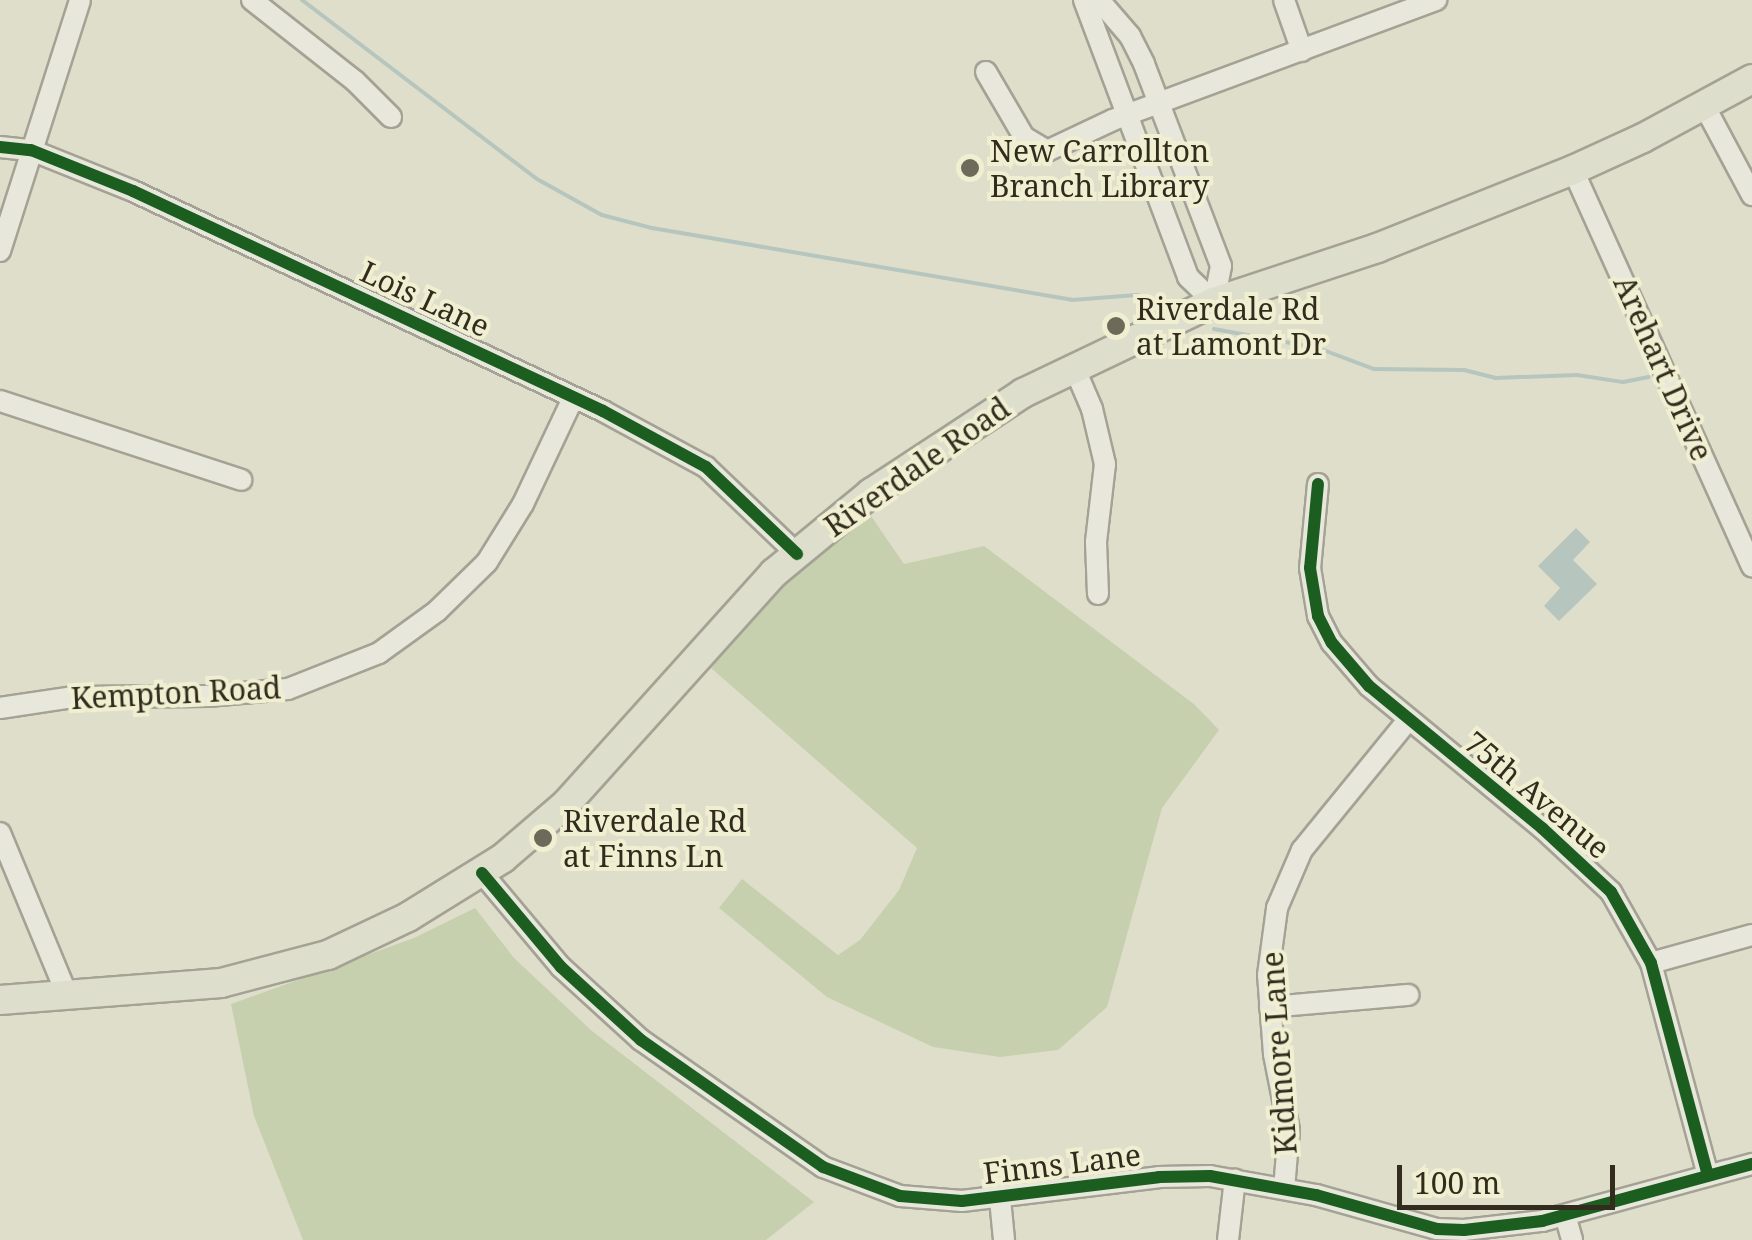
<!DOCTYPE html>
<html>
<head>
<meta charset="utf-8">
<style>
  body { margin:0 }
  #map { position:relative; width:1752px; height:1240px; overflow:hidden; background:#dfdeca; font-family:"Noto Serif",serif }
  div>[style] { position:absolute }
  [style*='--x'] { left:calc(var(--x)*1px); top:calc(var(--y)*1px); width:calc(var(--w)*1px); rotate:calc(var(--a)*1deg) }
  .green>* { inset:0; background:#c7d0ae }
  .water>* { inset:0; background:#b6c6bf }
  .stream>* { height:4px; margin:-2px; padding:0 2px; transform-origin:2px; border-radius:2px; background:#b6c6bf }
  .roads { filter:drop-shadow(2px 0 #a4a294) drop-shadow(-2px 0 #a4a294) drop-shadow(0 2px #a4a294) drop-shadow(0 -2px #a4a294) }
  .minor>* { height:20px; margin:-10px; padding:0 10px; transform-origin:10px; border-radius:10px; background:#e8e7db }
  .major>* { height:28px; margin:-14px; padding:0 14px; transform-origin:14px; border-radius:14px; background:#dedecd }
  .cycleway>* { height:12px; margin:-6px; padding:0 6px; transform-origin:6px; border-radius:6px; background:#1b5e20 }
  .dots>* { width:28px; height:28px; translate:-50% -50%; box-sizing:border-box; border:5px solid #f0efd1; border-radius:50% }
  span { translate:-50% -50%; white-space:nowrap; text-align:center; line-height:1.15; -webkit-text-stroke:8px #f0efd1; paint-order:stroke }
  .poi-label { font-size:30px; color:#312c1e }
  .left { translate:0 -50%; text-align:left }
  .street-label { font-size:30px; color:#312c1e }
  .scale { position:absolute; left:1397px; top:1165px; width:218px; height:45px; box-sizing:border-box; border:5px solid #312c1e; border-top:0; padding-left:12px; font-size:30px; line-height:35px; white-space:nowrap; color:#312c1e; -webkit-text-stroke:8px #f0efd1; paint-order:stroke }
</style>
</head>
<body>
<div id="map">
  <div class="green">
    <div style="clip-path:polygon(871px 516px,904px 564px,984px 546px,1195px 705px,1219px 730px,1162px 808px,1107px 1007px,1058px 1050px,1000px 1057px,933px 1047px,827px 997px,719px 908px,742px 879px,838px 955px,860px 940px,899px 890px,917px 848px,711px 668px,761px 607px,816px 556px)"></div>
    <div style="clip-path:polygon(475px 908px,514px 958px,592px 1031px,814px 1202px,766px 1240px,303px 1240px,254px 1116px,231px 1004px,414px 938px)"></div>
  </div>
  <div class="water">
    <div style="clip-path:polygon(1576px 528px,1590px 542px,1573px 560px,1597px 584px,1559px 621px,1544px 606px,1560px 588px,1538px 566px)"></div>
  </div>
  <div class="stream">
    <div style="--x:302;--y:0;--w:295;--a:37.3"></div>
    <div style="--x:537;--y:179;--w:74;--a:29"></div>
    <div style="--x:602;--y:215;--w:52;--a:14.6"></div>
    <div style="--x:652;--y:228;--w:426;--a:9.7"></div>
    <div style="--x:1072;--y:300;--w:65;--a:-4.4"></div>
    <div style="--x:1137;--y:295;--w:31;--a:17"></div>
    <div style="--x:1214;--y:329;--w:106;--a:10.4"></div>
    <div style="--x:1318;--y:348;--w:60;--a:20.6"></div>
    <div style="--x:1374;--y:369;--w:90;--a:0.6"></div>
    <div style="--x:1464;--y:370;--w:32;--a:14"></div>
    <div style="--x:1495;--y:378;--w:82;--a:-2.1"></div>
    <div style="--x:1577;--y:375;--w:47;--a:8.7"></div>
    <div style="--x:1623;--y:382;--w:26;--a:-11"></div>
  </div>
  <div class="roads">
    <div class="minor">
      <div style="--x:252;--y:0;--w:131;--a:38.2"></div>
      <div style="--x:355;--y:81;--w:51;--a:45"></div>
      <div style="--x:1084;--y:0;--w:296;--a:69.4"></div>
      <div style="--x:1188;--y:277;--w:36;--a:44"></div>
      <div style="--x:1099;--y:0;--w:48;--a:49.3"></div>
      <div style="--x:1130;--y:36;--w:31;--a:63"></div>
      <div style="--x:1144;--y:64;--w:216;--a:69.1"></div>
      <div style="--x:1221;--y:266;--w:37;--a:101"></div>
      <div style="--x:1284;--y:0;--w:54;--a:70.6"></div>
      <div style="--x:986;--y:72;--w:75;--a:59.7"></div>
      <div style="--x:1024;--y:137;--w:27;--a:31"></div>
      <div style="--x:1047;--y:151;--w:73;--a:-25.2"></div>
      <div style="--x:1113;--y:120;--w:345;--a:-20.4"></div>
      <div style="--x:1705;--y:107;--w:100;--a:61.9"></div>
      <div style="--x:0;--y:147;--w:31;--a:6"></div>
      <div style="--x:31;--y:150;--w:110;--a:21.9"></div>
      <div style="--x:133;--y:191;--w:519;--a:25.08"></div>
      <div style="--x:603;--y:411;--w:117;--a:28.5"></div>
      <div style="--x:706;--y:467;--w:126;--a:43.7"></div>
      <div style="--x:1573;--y:170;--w:435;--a:65.7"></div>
      <div style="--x:0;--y:251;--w:263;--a:-72.3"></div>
      <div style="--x:1074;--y:367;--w:46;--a:66.8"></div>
      <div style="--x:1092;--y:409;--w:57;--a:76.7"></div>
      <div style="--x:1105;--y:464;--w:79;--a:96.6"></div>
      <div style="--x:1096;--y:542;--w:52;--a:87.8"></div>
      <div style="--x:0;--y:401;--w:254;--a:18.1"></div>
      <div style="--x:1318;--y:484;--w:84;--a:95.4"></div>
      <div style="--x:1310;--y:568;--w:49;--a:80.5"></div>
      <div style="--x:1318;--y:616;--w:30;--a:63"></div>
      <div style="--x:1332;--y:643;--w:57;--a:49.3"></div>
      <div style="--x:1369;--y:686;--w:224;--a:39.4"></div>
      <div style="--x:1542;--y:828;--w:94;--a:42.8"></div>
      <div style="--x:1611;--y:892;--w:81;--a:60.6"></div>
      <div style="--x:1651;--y:963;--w:220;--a:75"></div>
      <div style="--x:0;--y:708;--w:75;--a:-8.5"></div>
      <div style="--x:74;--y:697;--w:134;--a:-0.4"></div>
      <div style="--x:208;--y:696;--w:80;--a:-5"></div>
      <div style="--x:288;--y:689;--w:98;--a:-21.6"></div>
      <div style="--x:379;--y:653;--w:72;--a:-35.9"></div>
      <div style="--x:437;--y:611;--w:70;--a:-44.4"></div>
      <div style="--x:487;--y:562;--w:68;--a:-58.2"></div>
      <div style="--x:523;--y:504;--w:117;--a:-64.7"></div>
      <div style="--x:0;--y:833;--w:178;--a:67.5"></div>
      <div style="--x:482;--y:873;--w:123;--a:50"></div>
      <div style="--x:561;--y:967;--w:108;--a:42.4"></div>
      <div style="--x:641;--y:1040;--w:222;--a:34.9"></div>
      <div style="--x:823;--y:1167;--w:82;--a:20.6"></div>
      <div style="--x:900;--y:1196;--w:62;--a:4.6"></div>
      <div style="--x:962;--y:1201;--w:198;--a:-6.9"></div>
      <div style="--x:1159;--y:1177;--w:51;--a:-1.1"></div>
      <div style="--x:1210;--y:1176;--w:108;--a:10.2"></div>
      <div style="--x:1316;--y:1195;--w:126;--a:15.7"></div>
      <div style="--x:1437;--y:1229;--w:27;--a:2"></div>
      <div style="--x:1464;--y:1230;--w:79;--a:-6.6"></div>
      <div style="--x:1542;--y:1221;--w:218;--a:-15.2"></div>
      <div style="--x:1651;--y:963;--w:105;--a:-15.5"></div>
      <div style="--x:1270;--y:1007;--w:139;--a:-5"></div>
      <div style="--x:1284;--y:1189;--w:59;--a:-85.2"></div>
      <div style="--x:1289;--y:1130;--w:77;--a:-101.2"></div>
      <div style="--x:1274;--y:1054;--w:79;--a:-94.3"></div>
      <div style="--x:1268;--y:975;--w:68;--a:-82.3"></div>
      <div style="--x:1277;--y:908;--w:63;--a:-66.7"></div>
      <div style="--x:1302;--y:850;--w:168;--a:-50.8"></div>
      <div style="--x:1000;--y:1199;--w:41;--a:84.4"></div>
      <div style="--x:1565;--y:1215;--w:26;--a:74"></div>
      <div style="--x:1228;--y:1240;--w:61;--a:-83.5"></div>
    </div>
    <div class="major">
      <div style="--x:0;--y:1000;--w:222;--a:-4.4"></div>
      <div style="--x:221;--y:983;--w:111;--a:-14.7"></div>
      <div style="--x:328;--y:955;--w:89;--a:-25.4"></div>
      <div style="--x:408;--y:917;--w:112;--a:-31.8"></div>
      <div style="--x:503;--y:858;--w:83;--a:-40.6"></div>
      <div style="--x:566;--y:804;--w:311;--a:-48"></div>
      <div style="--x:774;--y:573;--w:126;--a:-39.5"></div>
      <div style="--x:871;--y:493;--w:182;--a:-33.3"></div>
      <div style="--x:1023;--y:393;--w:212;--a:-25.5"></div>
      <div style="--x:1214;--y:302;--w:172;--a:-18.3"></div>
      <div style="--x:1377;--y:248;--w:211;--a:-21.7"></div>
      <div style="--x:1573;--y:170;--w:77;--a:-24.6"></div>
      <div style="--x:1643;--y:138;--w:124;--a:-28.4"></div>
    </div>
  </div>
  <div class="cycleway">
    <div style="--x:0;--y:147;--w:31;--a:6"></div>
    <div style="--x:31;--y:150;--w:110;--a:21.9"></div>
    <div style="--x:133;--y:191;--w:519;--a:25.08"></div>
    <div style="--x:603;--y:411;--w:117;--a:28.5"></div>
    <div style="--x:706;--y:467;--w:126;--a:43.7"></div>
    <div style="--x:1318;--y:484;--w:84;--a:95.4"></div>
    <div style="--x:1310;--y:568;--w:49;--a:80.5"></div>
    <div style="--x:1318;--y:616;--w:30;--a:63"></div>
    <div style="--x:1332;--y:643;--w:57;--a:49.3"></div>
    <div style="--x:1369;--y:686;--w:224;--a:39.4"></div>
    <div style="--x:1542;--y:828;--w:94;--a:42.8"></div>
    <div style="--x:1611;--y:892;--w:81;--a:60.6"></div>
    <div style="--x:1651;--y:963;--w:220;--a:75"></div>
    <div style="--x:482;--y:873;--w:123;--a:50"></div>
    <div style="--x:561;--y:967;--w:108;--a:42.4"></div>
    <div style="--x:641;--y:1040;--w:222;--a:34.9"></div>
    <div style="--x:823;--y:1167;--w:82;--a:20.6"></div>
    <div style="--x:900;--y:1196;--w:62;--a:4.6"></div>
    <div style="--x:962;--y:1201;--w:198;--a:-6.9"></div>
    <div style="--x:1159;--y:1177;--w:51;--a:-1.1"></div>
    <div style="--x:1210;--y:1176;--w:108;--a:10.2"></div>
    <div style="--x:1316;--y:1195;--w:126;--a:15.7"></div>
    <div style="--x:1437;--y:1229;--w:27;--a:2"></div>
    <div style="--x:1464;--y:1230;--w:79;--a:-6.6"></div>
    <div style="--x:1542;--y:1221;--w:218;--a:-15.2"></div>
  </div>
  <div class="dots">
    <div style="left:970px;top:168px;background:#6e6a5a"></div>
    <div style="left:1116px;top:326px;background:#6e6a5a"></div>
    <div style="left:543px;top:838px;background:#6e6a5a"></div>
  </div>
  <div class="poi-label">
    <span class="left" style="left:990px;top:168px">New Carrollton<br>Branch Library</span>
    <span class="left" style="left:1136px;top:326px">Riverdale Rd<br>at Lamont Dr</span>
    <span class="left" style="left:563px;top:838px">Riverdale Rd<br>at Finns Ln</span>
  </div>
  <div class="street-label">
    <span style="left:425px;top:299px;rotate:25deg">Lois Lane</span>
    <span style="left:1663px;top:368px;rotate:66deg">Arehart Drive</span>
    <span style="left:917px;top:467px;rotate:-35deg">Riverdale Road</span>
    <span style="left:176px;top:693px;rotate:-3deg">Kempton Road</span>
    <span style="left:1537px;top:795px;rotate:40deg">75th Avenue</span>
    <span style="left:1279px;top:1053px;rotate:-94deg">Kidmore Lane</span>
    <span style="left:1062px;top:1164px;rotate:-7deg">Finns Lane</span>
  </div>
  <div class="scale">100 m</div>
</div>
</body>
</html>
